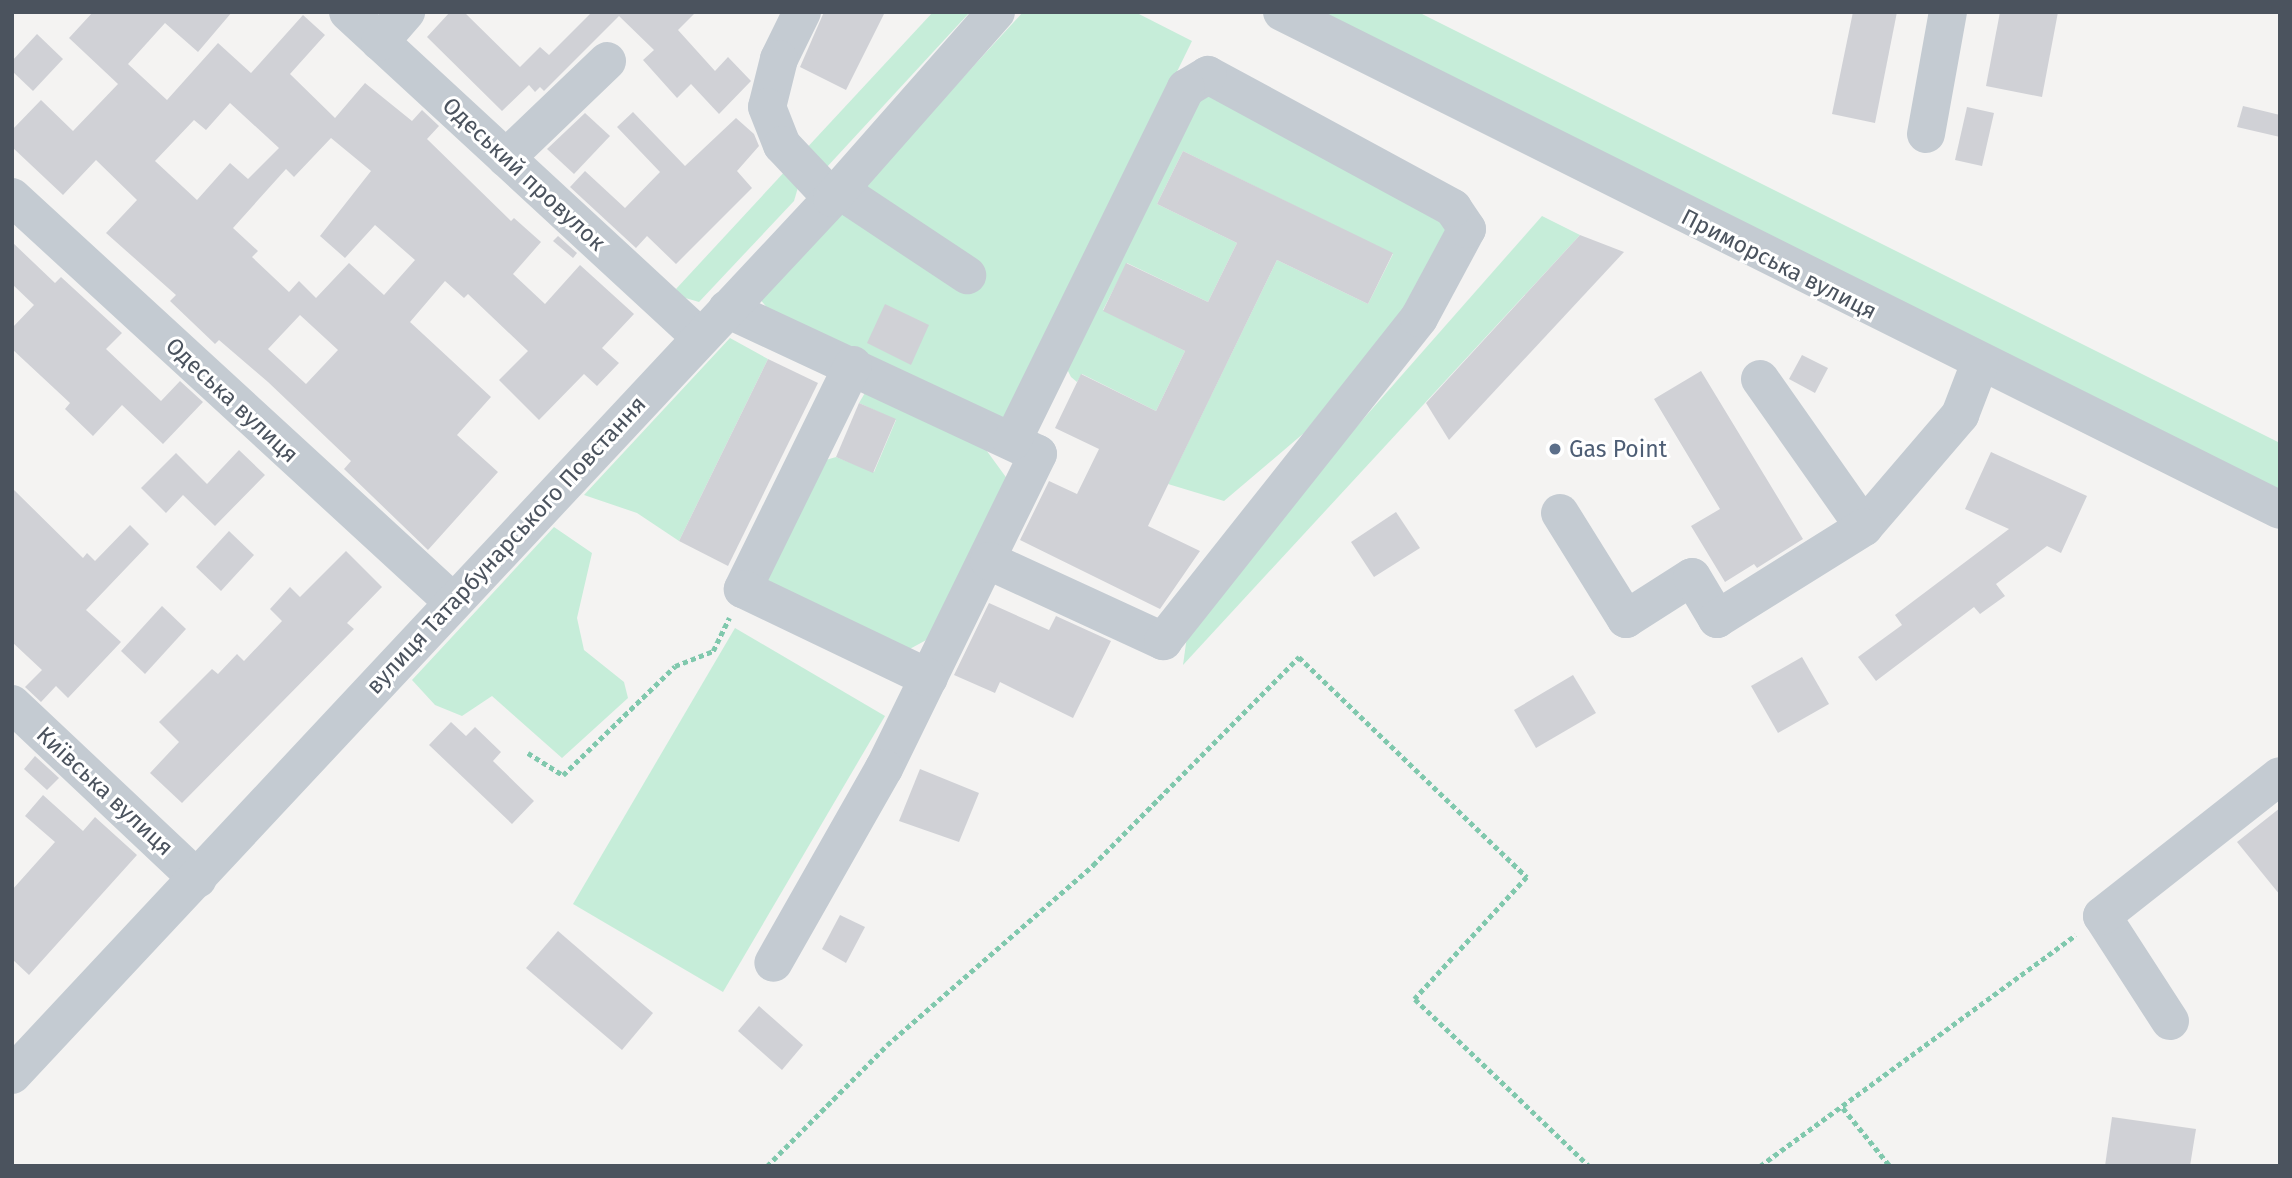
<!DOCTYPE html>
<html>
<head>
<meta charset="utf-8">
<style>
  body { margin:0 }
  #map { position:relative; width:2292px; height:1178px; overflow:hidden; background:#f4f3f2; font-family:"Fira Sans",sans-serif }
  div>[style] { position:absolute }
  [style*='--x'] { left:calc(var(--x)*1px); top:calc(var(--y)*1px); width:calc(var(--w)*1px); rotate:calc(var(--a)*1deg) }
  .green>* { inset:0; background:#c6edd9 }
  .building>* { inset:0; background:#d0d1d6 }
  .path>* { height:4.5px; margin-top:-2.25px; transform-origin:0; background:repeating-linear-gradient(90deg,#80c8ad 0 5px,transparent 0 8.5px) }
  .minor>* { height:38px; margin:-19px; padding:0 19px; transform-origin:19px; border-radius:19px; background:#c4cbd2 }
  .dots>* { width:19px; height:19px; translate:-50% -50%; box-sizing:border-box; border:4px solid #fff; border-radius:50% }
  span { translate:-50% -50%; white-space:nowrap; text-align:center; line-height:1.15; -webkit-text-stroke:6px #fff; paint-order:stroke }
  .street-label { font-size:23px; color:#4b535e }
  .service-label { font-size:23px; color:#4e5e75 }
  .left { translate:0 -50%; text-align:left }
  .frame { position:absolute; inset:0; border:14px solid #4b535e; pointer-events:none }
</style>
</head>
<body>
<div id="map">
  <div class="green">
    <div style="clip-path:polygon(933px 12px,970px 12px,826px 168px,803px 152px)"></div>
    <div style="clip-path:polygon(1023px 12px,1135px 12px,1192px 41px,1004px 425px,772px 314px,760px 299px)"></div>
    <div style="clip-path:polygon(1291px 12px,1418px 12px,2280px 443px,2280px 493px)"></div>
    <div style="clip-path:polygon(1209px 95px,1438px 212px,1449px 228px,1401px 314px,1304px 433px,1224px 501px,1168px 484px,1277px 260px,1368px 304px,1393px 254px,1183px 151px,1157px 204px,1237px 243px,1208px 302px,1127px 263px,1103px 310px,1185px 351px,1156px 411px,1082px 374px,1077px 382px,1071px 377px,1065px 365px,1192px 104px)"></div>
    <div style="clip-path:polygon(788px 168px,799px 184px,794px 201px,699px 302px,682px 297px,676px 289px)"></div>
    <div style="clip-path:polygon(1542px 216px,1580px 235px,1183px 665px,1188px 629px,1247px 551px)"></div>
    <div style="clip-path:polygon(730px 338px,768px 359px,679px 541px,637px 513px,584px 495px)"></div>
    <div style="clip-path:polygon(866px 391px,984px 447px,1008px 480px,930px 638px,906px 651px,776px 593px,766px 577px,819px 462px,836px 457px,874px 472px,896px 420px,859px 403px)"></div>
    <div style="clip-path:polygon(554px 527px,592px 553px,577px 618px,584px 650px,624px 682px,628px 698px,562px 758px,492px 696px,462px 716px,435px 705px,412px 680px)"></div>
    <div style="clip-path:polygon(735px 628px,885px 716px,723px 992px,573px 904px)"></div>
  </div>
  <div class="building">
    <div style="clip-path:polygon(evenodd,93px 12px,232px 12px,198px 52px,165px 23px,128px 64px,167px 100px,218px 43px,251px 73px,303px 15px,325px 35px,290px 74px,335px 118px,365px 83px,412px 121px,422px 110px,439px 126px,427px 139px,511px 221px,514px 218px,541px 242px,513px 274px,545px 304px,580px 265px,634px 314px,602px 348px,619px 363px,597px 386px,584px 374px,539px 420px,499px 380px,528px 351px,468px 294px,464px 298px,445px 281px,410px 322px,491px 397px,457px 435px,498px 472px,428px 550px,344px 469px,351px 461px,268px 382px,219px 340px,215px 344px,170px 301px,176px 295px,106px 233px,137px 200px,96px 160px,63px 195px,12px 147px,12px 130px,41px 100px,73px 131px,118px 84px,69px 38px,93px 12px,230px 103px,279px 148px,248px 179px,230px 163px,197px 200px,155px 161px,194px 120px,206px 130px,230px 103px,93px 12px,331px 138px,371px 171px,320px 236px,345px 258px,375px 225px,415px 260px,384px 295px,349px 263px,316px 298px,299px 281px,289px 292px,252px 257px,258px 251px,233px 228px,286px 169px,294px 177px,331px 138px,93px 12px,300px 315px,338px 350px,306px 384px,268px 349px,300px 315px)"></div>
    <div style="clip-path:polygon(450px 12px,464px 12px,520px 67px,540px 47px,549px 55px,592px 12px,696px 12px,678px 30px,715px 71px,728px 57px,751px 81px,719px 114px,691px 84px,677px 98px,643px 60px,654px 50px,619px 16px,544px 91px,540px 87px,535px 92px,529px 85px,502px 111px,427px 37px)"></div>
    <div style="clip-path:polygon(824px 12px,885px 12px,846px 90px,800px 67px)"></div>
    <div style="clip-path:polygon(1853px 12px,1897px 12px,1875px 123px,1832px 114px)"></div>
    <div style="clip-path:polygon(2000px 12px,2058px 12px,2042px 97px,1986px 86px)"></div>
    <div style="clip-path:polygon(37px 34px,63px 59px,33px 91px,12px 71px,12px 61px)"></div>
    <div style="clip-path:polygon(2243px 106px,2280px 115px,2280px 137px,2237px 127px)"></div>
    <div style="clip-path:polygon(1967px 107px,1994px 113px,1982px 166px,1955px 160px)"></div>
    <div style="clip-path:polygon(633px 112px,685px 166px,736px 118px,754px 134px,759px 146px,737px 171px,752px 188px,676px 264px,647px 236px,636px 248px,570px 187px,585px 171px,625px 208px,660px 172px,617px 127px)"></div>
    <div style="clip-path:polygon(585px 113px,610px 136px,574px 174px,547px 149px)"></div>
    <div style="clip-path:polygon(1183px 151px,1393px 253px,1368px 304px,1277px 260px,1148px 526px,1200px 551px,1160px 609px,1020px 540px,1049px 481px,1077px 494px,1099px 449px,1055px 428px,1081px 374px,1156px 411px,1185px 351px,1103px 311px,1126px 263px,1208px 302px,1237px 243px,1157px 204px)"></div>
    <div style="clip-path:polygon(1580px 235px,1624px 252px,1449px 440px,1426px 403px)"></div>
    <div style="clip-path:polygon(558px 236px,577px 253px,573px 258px,553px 241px)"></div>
    <div style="clip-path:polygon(12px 242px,55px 283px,61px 277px,122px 333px,106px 349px,161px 401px,180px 381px,203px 402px,163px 444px,122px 405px,93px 436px,65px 409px,70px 403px,12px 349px,12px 328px,34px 305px,12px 284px)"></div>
    <div style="clip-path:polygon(885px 304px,929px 325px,911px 365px,867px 343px)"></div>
    <div style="clip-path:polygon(1802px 355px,1828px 368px,1815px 393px,1789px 379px)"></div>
    <div style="clip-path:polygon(768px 359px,818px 383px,728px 566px,679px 541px)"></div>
    <div style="clip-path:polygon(1701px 371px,1803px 539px,1757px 568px,1754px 564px,1725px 582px,1691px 526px,1720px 509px,1654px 399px)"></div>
    <div style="clip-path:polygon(859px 403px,896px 419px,873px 473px,836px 457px)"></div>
    <div style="clip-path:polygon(239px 450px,265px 475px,215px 526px,183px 495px,166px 513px,141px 488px,176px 453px,207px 484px)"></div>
    <div style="clip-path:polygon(1991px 452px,2087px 496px,2061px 553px,2047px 546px,1996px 584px,2005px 596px,1980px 614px,1974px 607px,1876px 681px,1858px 657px,1902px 625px,1895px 615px,2009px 529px,1965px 509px)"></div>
    <div style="clip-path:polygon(12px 488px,83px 558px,87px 553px,95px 561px,130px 525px,149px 544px,86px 610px,121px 642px,68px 698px,56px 686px,41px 702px,25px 687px,42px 670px,12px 642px)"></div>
    <div style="clip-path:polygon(1396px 512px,1420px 548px,1374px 577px,1351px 542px)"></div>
    <div style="clip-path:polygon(229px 531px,254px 555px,221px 591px,196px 567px)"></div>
    <div style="clip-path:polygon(346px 551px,382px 587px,347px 623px,354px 629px,182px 803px,150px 773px,179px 742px,159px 722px,212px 669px,218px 674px,237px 654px,244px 661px,282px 621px,270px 609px,290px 587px,300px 597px)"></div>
    <div style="clip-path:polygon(989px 603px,1049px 630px,1056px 616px,1111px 641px,1073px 718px,1000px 682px,995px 693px,954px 675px)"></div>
    <div style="clip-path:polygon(162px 606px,186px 629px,145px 674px,121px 651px)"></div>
    <div style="clip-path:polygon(1802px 657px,1829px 704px,1778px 733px,1751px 686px)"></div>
    <div style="clip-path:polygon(1573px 675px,1596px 713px,1536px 748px,1514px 710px)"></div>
    <div style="clip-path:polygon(451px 722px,466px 736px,475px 727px,501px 752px,493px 761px,534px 801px,512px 824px,429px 745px)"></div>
    <div style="clip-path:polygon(35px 756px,59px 778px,47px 790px,24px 769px)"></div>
    <div style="clip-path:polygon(920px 769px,979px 793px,959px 842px,899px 821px)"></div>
    <div style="clip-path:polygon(43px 795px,83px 831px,95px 817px,137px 855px,29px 975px,12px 959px,12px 890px,55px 842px,25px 816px)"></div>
    <div style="clip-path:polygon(2280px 808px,2280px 895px,2237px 842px)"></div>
    <div style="clip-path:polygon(840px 915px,865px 927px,846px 963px,822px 949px)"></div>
    <div style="clip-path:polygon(558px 931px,653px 1013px,622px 1050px,526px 968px)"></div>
    <div style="clip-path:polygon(759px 1006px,803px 1045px,782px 1070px,738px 1031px)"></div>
    <div style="clip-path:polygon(2112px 1117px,2196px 1129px,2190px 1166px,2105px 1166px)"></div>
  </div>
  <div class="path">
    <div style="--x:528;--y:753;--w:41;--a:32.2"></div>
    <div style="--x:563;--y:775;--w:156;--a:-44.2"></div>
    <div style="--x:675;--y:666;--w:41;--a:-21.5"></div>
    <div style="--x:713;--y:651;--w:37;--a:-64"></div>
    <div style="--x:1843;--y:1108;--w:75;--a:51"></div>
    <div style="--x:767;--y:1166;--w:170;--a:-45.2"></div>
    <div style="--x:887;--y:1045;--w:274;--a:-41.1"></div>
    <div style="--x:1093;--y:865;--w:293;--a:-45.3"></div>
    <div style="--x:1299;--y:657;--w:317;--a:44"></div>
    <div style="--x:1527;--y:877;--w:166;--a:132.6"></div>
    <div style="--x:1415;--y:999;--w:241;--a:43.8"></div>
    <div style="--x:1760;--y:1166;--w:391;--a:-36.2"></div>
  </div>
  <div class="minor">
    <div style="--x:348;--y:12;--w:479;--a:42.7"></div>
    <div style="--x:802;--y:12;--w:52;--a:116.1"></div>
    <div style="--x:779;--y:59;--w:49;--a:104"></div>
    <div style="--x:767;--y:107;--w:41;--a:68.5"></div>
    <div style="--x:782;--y:145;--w:73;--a:46.7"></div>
    <div style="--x:1282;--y:12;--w:1115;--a:26.52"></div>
    <div style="--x:380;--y:42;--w:40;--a:-49"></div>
    <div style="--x:1926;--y:134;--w:124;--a:-79.8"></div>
    <div style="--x:506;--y:158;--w:140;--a:-43.8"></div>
    <div style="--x:842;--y:186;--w:18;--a:49"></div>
    <div style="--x:854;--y:200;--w:136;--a:33.6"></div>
    <div style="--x:12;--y:197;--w:599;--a:42.56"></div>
    <div style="--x:727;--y:309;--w:343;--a:25"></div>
    <div style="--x:1038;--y:454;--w:350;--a:116.1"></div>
    <div style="--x:884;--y:768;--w:224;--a:119.6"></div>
    <div style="--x:853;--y:365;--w:250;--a:116.2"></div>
    <div style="--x:743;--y:589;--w:206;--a:25.6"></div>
    <div style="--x:1760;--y:379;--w:181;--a:54.9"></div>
    <div style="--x:1864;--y:527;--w:148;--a:-49.4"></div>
    <div style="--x:1960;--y:415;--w:56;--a:-69"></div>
    <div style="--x:1560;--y:513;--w:125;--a:58.1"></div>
    <div style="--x:1626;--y:619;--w:78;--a:-32.5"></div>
    <div style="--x:1692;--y:577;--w:49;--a:59.2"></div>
    <div style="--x:1717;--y:619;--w:173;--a:-32"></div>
    <div style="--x:989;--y:561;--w:192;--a:24.7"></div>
    <div style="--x:1163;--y:641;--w:412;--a:-51.6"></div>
    <div style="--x:1419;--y:318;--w:101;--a:-61.7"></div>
    <div style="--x:1467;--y:229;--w:25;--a:-124"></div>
    <div style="--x:1453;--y:208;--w:279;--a:-151.5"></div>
    <div style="--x:1208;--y:75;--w:26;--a:149"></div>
    <div style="--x:1186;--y:88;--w:394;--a:116.2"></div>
    <div style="--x:12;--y:704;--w:255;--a:43.3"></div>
    <div style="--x:2170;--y:1021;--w:125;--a:-122.9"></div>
    <div style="--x:2102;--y:916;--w:226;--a:-38.2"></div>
    <div style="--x:12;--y:1075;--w:1201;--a:-46.92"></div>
    <div style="--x:832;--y:198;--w:248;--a:-48.6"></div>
  </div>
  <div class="dots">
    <div style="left:1555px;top:449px;background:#5c6f8a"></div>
  </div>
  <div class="street-label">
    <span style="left:524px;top:174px;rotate:43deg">Одеський провулок</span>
    <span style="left:1779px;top:264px;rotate:27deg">Приморська вулиця</span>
    <span style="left:232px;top:400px;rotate:43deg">Одеська вулиця</span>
    <span style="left:506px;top:545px;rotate:-47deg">вулиця Татарбунарського Повстання</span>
    <span style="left:105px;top:791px;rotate:43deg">Київська вулиця</span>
  </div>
  <div class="service-label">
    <span class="left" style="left:1569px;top:449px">Gas Point</span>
  </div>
  <div class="frame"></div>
</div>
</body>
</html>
